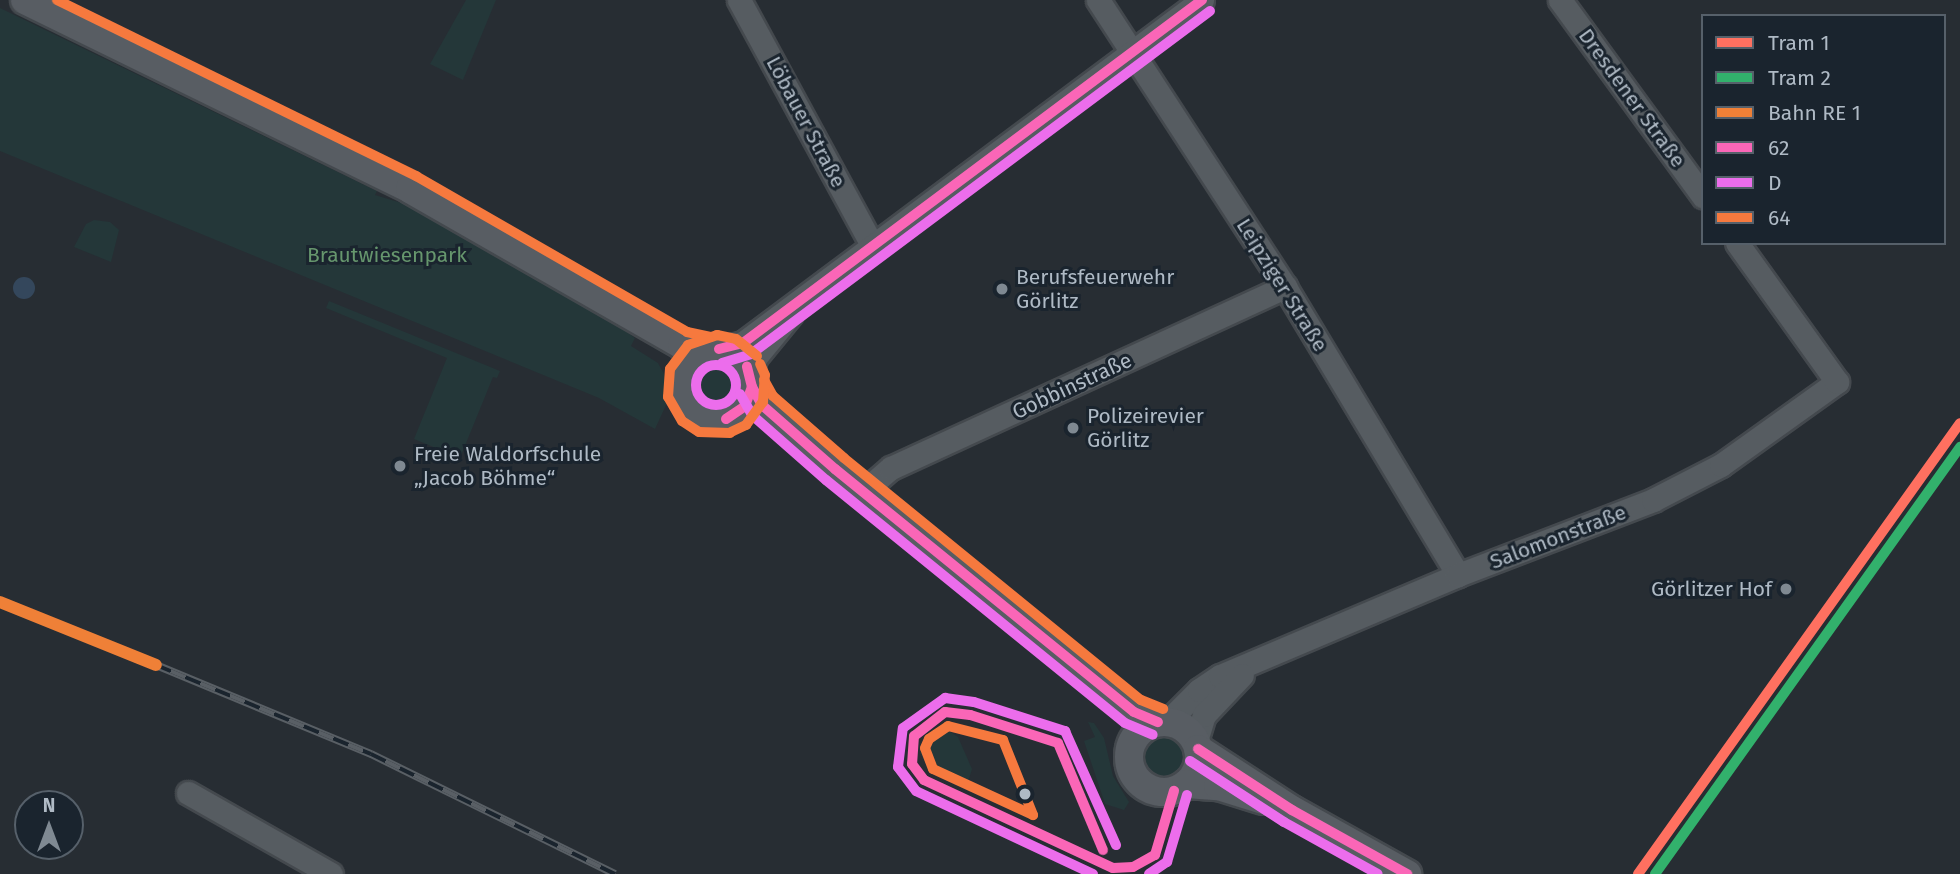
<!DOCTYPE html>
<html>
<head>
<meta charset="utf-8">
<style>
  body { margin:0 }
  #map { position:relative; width:1960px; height:874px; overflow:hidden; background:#272d33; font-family:"Fira Sans",sans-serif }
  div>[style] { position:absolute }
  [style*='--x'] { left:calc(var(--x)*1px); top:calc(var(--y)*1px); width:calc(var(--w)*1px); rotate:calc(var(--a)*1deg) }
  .green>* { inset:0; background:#243739 }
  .round { border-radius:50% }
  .water>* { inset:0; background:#34475c }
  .roads { filter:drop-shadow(2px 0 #44494e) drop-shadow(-2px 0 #44494e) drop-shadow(0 2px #44494e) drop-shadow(0 -2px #44494e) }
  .minor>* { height:23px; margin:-11.5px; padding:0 11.5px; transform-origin:11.5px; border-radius:11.5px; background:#565c61 }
  .major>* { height:28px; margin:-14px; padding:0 14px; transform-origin:14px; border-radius:14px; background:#585d63 }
  .major>.ring { margin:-14px; padding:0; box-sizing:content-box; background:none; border:28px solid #585d63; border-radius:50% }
  .rail>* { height:8px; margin-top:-4px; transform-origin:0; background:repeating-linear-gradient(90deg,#1a242e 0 16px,#595f65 0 32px); box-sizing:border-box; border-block:2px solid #595f65 }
  .bus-1>* { height:10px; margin:-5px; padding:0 5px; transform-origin:5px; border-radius:5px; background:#fa66b7 }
  .bus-2>* { height:10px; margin:-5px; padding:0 5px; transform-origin:5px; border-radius:5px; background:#ec6dec }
  .bus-2>.ring { margin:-5px; padding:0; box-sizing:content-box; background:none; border:10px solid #ec6dec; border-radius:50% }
  .bus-3>* { height:10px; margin:-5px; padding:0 5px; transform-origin:5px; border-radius:5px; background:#f6793e }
  .rail-1>* { height:12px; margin:-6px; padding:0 6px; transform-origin:6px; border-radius:6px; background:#ef8037 }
  .tram-1>* { height:10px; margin:-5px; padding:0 5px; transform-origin:5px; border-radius:5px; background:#ff7060 }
  .tram-2>* { height:10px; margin:-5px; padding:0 5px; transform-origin:5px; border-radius:5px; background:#32b16c }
  .dots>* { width:19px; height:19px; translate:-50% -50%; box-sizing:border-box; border:4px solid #1a242e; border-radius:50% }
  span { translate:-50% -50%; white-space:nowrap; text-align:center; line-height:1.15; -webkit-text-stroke:6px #1a242e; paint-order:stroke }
  .street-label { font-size:21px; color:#afbac5 }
  .park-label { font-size:21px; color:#66966d }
  .poi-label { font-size:21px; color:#afbac5 }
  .left { translate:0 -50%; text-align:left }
  .right { translate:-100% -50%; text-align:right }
  .legend { position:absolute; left:1701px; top:14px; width:245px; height:231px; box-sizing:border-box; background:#1a242e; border:2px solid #56606a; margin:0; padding:9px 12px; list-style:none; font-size:21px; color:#afbac5 }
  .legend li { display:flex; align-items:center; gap:14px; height:35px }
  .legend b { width:35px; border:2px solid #56606a }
  .north { position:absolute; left:14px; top:790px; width:70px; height:70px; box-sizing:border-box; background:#1a242e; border:2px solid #56606a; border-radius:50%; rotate:0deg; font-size:19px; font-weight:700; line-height:28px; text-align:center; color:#afbac5 }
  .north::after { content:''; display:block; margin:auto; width:24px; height:32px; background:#7f8992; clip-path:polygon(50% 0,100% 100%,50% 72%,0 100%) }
</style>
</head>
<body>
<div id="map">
  <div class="green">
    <div style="clip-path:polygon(466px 0,496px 0,463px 80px,430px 64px)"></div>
    <div style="clip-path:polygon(0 8px,377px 191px,375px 195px,428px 211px,426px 216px,600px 312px,635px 338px,631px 346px,658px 363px,664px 374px,667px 403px,655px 429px,599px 398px,0 151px)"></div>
    <div style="clip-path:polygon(94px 220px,110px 222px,119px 230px,111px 262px,74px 247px,86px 224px)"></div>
    <div style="clip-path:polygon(329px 301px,500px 371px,497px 378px,493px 377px,460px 458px,414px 439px,447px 358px,326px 308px)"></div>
    <div class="round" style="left:694px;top:361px;width:46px;height:46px"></div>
    <div style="clip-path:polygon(1088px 722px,1094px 723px,1104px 738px,1113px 776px,1129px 802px,1124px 810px,1105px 804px,1084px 741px,1095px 737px)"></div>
    <div style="clip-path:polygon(949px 731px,958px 737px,972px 769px,968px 782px,959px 786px,932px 773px,920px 753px,928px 737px)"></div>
    <div class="round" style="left:1142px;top:734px;width:44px;height:44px"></div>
  </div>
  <div class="water">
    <div class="round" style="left:13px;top:277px;width:22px;height:22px"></div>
  </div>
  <div class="roads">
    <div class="minor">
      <div style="--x:739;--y:0;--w:279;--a:61.5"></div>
      <div style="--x:1098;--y:0;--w:343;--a:56.9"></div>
      <div style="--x:1285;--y:287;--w:336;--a:59"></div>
      <div style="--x:1560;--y:0;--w:243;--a:53.9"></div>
      <div style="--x:719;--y:349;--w:25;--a:-14"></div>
      <div style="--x:743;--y:343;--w:573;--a:-36.77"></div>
      <div style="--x:751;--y:376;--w:18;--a:-77"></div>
      <div style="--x:755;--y:358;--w:57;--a:-50.7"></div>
      <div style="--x:863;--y:492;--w:37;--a:-41"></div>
      <div style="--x:891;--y:468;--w:434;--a:-24.7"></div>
      <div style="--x:1168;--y:721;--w:44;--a:-45"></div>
      <div style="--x:1199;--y:690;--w:25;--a:-34"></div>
      <div style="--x:1220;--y:676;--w:259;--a:-23"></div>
      <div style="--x:1458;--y:575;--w:209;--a:-21"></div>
      <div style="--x:1653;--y:500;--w:76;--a:-27.2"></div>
      <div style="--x:1721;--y:465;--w:143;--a:-35.6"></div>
      <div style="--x:1837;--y:382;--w:171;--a:-125.7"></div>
      <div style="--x:1196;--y:741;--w:27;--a:-73"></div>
      <div style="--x:1204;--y:715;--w:55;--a:-46.5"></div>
      <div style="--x:188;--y:793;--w:164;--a:29.5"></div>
    </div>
    <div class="major">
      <div style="--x:25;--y:0;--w:429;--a:26.1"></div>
      <div style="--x:410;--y:189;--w:314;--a:29.8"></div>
      <div style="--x:682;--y:345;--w:26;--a:13"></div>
      <div class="ring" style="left:681px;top:350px;width:42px;height:42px"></div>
      <div style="--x:752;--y:387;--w:21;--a:61"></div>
      <div style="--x:762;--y:405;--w:97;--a:41.2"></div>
      <div style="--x:835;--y:469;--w:385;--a:39.1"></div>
      <div style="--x:1134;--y:712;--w:26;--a:23"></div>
      <div class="ring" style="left:1129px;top:722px;width:42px;height:42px"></div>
      <div style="--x:1198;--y:749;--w:112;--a:33"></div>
      <div style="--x:1292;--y:810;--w:132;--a:29.1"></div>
      <div style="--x:1186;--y:784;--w:32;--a:4"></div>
      <div style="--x:1218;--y:786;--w:47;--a:17.3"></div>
    </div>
  </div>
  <div class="rail">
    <div style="--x:156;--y:665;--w:233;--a:22.5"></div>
    <div style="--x:371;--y:754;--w:272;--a:26.2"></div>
  </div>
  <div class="bus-1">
    <div style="--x:719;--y:349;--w:25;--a:-14"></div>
    <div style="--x:743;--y:343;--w:573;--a:-36.77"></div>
    <div style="--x:752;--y:387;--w:21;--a:61"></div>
    <div style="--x:762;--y:405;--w:97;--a:41.2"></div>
    <div style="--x:835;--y:469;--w:385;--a:39.1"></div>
    <div style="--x:1134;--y:712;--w:26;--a:23"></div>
    <div style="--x:726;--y:419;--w:23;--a:-34"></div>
    <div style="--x:745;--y:406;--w:20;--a:-70"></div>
    <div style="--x:752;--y:387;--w:21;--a:-104"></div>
    <div style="--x:1198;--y:749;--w:112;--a:33"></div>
    <div style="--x:1292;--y:810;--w:132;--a:29.1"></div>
    <div style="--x:1103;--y:850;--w:116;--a:-112.8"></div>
    <div style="--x:1058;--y:743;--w:92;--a:-162.3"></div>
    <div style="--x:970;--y:715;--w:25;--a:-173"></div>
    <div style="--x:945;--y:712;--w:39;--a:142"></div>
    <div style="--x:914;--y:736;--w:28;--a:94"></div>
    <div style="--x:912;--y:764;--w:20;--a:53"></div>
    <div style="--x:924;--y:780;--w:208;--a:25"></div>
    <div style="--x:1113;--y:868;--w:20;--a:-3"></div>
    <div style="--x:1133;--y:867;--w:25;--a:-29"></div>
    <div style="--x:1155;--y:855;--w:67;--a:-73.5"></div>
  </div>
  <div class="bus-2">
    <div style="--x:722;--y:363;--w:30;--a:-17"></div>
    <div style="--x:751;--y:354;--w:573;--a:-36.77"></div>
    <div class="ring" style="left:696px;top:365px;width:30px;height:30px"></div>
    <div style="--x:740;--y:394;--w:24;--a:60"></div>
    <div style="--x:752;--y:415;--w:98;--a:41.3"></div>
    <div style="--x:826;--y:480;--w:385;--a:39.1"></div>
    <div style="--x:1125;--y:723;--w:30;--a:23"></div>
    <div style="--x:1190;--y:761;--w:112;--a:33"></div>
    <div style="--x:1284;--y:822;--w:107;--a:29"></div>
    <div style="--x:1093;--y:874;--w:195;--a:-154.9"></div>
    <div style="--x:916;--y:791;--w:30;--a:-127"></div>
    <div style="--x:898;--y:767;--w:39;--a:-83"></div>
    <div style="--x:903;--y:728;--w:52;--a:-35.5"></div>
    <div style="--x:945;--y:698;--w:29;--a:8"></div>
    <div style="--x:974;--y:702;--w:96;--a:17.7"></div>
    <div style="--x:1065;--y:731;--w:125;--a:65.9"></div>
    <div style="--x:1149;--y:874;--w:22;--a:-34"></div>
    <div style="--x:1167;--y:862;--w:70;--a:-73.4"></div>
  </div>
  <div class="bus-3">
    <div style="--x:57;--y:0;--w:400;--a:26.1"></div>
    <div style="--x:416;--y:176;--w:313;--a:29.9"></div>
    <div style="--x:687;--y:332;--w:24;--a:12"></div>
    <div style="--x:764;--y:380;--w:18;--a:61"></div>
    <div style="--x:773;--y:396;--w:94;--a:41.1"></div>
    <div style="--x:844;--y:458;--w:383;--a:39.2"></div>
    <div style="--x:1141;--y:700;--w:24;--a:22"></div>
    <div style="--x:731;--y:432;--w:17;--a:-25"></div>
    <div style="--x:746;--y:425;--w:29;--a:-54"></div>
    <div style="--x:763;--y:402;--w:27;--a:-86"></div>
    <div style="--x:765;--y:375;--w:12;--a:-114"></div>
    <div style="--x:730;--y:433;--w:31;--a:-178"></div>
    <div style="--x:699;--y:432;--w:20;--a:-147"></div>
    <div style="--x:682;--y:421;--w:28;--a:-120"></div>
    <div style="--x:668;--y:397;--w:28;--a:-86"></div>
    <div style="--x:670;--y:369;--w:30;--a:-53"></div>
    <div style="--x:688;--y:345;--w:31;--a:-19"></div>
    <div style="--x:717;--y:335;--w:19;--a:12"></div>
    <div style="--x:736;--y:339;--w:27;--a:39"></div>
    <div style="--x:948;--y:726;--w:57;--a:14.3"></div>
    <div style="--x:1003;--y:740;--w:81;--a:68.2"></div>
    <div style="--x:1033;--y:815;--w:110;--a:-155.3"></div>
    <div style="--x:933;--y:769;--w:22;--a:-111"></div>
    <div style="--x:925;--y:748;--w:10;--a:-66"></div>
    <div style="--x:929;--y:739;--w:23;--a:-34"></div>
  </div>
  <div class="rail-1">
    <div style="--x:0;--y:602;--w:168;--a:22"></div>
  </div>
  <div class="tram-1">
    <div style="--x:1638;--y:874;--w:554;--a:-54.47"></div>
  </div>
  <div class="tram-2">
    <div style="--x:1655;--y:874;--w:525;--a:-54.46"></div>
  </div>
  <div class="dots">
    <div style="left:1002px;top:289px;background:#7f8992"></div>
    <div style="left:1073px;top:428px;background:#7f8992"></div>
    <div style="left:400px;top:466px;background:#7f8992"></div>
    <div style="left:1786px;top:589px;background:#7f8992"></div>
    <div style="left:1025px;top:794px;background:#afbac5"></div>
  </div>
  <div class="street-label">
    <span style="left:1632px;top:98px;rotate:54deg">Dresdener Straße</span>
    <span style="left:806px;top:122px;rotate:62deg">Löbauer Straße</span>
    <span style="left:1282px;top:285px;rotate:58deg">Leipziger Straße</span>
    <span style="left:1072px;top:386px;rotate:-25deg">Gobbinstraße</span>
    <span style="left:1558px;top:537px;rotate:-21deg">Salomonstraße</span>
  </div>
  <div class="park-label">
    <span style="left:387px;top:255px">Brautwiesenpark</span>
  </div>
  <div class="poi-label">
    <span class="left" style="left:1016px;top:289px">Berufsfeuerwehr<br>Görlitz</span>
    <span class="left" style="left:1087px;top:428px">Polizeirevier<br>Görlitz</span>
    <span class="left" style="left:414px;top:466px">Freie Waldorfschule<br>„Jacob Böhme“</span>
    <span class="right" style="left:1772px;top:589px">Görlitzer Hof</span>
  </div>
  <ul class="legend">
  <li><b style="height:9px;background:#ff7060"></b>Tram 1</li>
  <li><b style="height:9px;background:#32b16c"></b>Tram 2</li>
  <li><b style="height:9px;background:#ef8037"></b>Bahn RE 1</li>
  <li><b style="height:9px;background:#fa66b7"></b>62</li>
  <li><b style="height:9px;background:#ec6dec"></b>D</li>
  <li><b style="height:9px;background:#f6793e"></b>64</li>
  </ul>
  <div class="north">N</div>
</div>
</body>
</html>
